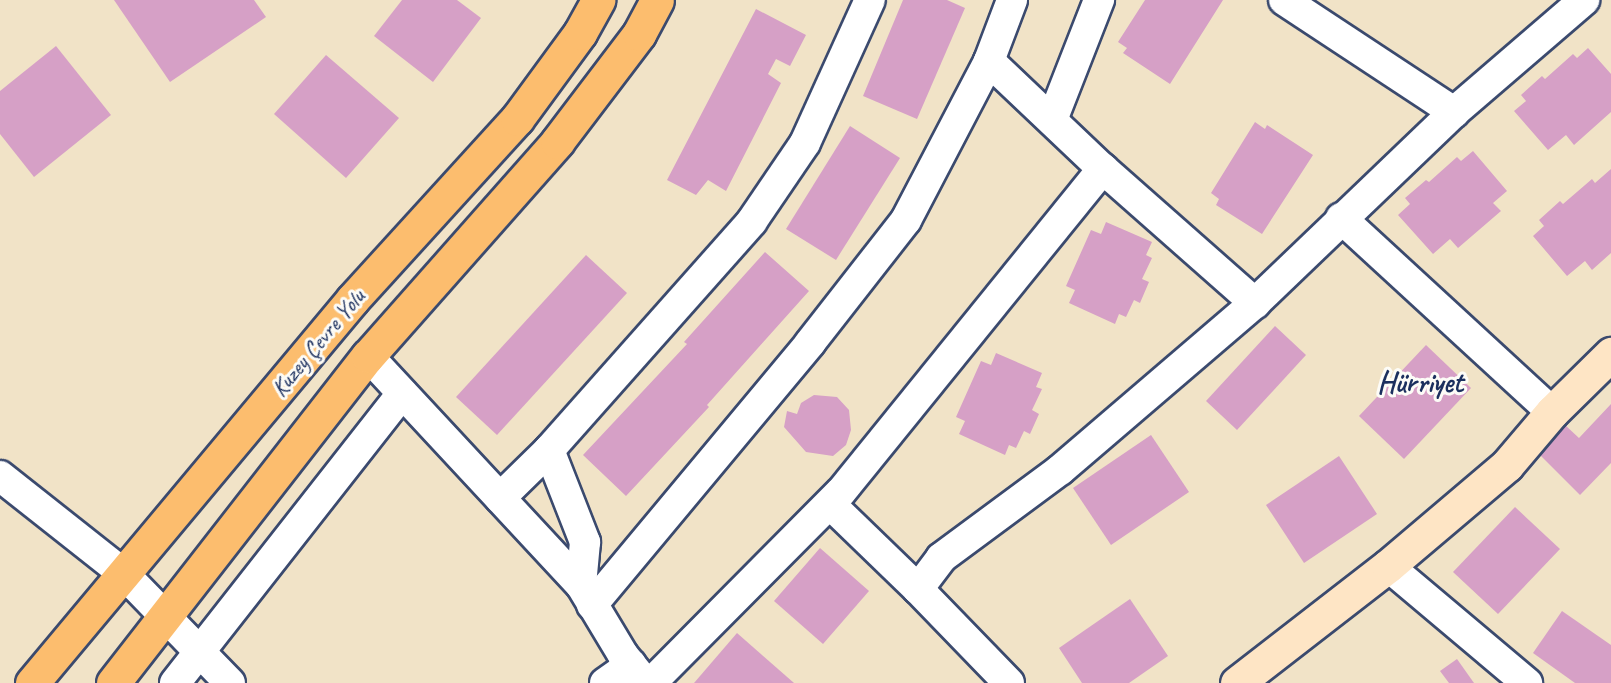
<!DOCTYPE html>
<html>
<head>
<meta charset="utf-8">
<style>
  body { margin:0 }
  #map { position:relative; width:1611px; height:683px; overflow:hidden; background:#f1e3c7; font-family:Caveat,sans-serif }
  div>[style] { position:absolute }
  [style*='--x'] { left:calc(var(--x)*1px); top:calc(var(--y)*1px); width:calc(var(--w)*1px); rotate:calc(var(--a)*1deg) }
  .building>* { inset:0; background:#d6a0c6 }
  .roads { filter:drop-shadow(2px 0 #3b4a6e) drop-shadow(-2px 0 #3b4a6e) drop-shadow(0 2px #3b4a6e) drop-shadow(0 -2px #3b4a6e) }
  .street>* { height:30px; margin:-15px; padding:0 15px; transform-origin:15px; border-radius:15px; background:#fff }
  .secondary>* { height:33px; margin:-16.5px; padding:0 16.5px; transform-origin:16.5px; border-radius:16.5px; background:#fee5c5 }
  .primary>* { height:33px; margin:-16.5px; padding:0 16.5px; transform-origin:16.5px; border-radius:16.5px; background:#fcbd6e }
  span { translate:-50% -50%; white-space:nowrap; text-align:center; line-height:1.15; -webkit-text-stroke:6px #fdfcf7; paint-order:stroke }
  .street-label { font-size:24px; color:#1b2f5e }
  .district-label { font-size:30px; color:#1b2f5e; font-weight:700 }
</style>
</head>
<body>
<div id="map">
  <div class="building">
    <div style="clip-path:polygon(114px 0,254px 0,266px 17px,170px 82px)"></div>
    <div style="clip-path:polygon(402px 0,457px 0,481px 18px,433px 82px,374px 36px)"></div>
    <div style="clip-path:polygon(903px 0,947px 0,965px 8px,917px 119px,863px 96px)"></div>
    <div style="clip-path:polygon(1145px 0,1223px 0,1170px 84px,1123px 53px,1127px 48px,1118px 42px)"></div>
    <div style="clip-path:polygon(756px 9px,806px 35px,790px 66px,776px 59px,768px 74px,781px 83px,726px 191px,708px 180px,696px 195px,667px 180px)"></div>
    <div style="clip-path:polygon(56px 46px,111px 115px,34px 177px,0 134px,0 91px)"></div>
    <div style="clip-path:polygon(1588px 48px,1611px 74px,1611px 112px,1574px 145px,1566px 135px,1548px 150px,1514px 111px,1526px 101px,1521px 95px,1542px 76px,1545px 79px,1573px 54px,1577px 58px)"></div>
    <div style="clip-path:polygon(326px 55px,399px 118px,346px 178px,274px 114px)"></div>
    <div style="clip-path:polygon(1255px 122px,1265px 129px,1267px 125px,1313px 155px,1262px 234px,1216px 205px,1219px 199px,1211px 193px)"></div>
    <div style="clip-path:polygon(850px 126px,900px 158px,836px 260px,786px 229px)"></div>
    <div style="clip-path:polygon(1473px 151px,1507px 191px,1493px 203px,1501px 211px,1458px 248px,1450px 239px,1433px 254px,1398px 215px,1410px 204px,1405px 198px,1426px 180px,1429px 182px,1457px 157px,1461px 161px)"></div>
    <div style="clip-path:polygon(1611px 169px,1611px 253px,1592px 270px,1585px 261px,1567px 276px,1533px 236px,1544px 226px,1539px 220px,1560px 201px,1563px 204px,1592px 179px,1595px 183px)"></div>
    <div style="clip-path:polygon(1106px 222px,1152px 242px,1146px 255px,1152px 258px,1142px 279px,1149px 282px,1140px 303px,1134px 300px,1126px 317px,1119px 314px,1115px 324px,1069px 303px,1075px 290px,1066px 286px,1091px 230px,1101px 234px)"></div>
    <div style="clip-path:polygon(765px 252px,809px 291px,707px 405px,709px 407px,626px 496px,583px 455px,687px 344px,684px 342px)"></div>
    <div style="clip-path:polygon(586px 255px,627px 293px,497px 435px,456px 397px)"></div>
    <div style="clip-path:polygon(1275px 326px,1306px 355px,1237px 430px,1206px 401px)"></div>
    <div style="clip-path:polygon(1426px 345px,1471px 388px,1404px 459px,1359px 416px)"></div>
    <div style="clip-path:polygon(996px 353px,1042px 373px,1036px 387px,1042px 389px,1032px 410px,1039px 414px,1030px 434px,1024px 431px,1016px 448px,1009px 445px,1005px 455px,959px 434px,965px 421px,956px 417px,981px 361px,991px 365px)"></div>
    <div style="clip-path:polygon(814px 395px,837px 397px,849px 410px,851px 430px,846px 445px,833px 456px,806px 452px,784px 427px,787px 411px,797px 414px,801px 403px)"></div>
    <div style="clip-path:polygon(1611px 404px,1611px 463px,1580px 495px,1540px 455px,1565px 425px,1579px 438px)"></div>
    <div style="clip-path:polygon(1151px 435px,1189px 492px,1111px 545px,1073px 488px)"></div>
    <div style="clip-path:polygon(1339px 456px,1377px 514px,1304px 563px,1266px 505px)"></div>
    <div style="clip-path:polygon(1515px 507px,1560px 549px,1498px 614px,1453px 572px)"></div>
    <div style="clip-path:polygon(820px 548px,869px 591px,823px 644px,774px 601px)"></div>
    <div style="clip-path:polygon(1130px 599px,1168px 656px,1129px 683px,1082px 683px,1059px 648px)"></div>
    <div style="clip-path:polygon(1562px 611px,1611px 645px,1611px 683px,1575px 683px,1533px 653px)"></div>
    <div style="clip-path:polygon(737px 633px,794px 683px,694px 683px)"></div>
    <div style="clip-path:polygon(1457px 659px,1474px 683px,1449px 683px,1440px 671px)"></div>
  </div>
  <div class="roads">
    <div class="street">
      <div style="--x:1284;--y:0;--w:204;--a:33.4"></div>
      <div style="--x:989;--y:61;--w:157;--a:43.5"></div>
      <div style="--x:1103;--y:169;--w:203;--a:41.4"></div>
      <div style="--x:1052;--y:120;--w:129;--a:-68.6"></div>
      <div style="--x:1341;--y:218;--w:287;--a:42.6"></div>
      <div style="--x:368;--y:356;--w:313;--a:47.1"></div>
      <div style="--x:581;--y:585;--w:82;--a:59"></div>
      <div style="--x:623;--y:655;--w:36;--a:51"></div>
      <div style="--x:549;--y:450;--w:99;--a:68.6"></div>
      <div style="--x:585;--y:542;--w:43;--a:95.3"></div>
      <div style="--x:0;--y:476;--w:158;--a:38.3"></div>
      <div style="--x:124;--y:574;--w:152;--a:45.8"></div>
      <div style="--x:500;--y:498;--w:69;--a:-44.4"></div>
      <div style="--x:549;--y:450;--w:306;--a:-48.4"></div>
      <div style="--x:752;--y:221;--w:94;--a:-55.8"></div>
      <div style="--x:805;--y:143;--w:157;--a:-65.6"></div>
      <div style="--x:830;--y:504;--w:122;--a:44"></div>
      <div style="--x:1388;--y:566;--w:182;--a:40.1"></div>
      <div style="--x:592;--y:605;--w:341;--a:-50.2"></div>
      <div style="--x:810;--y:343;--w:156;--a:-52"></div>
      <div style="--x:906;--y:220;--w:179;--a:-62.4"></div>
      <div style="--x:989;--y:61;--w:65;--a:-69.3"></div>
      <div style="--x:175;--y:683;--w:368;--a:-51.9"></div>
      <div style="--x:605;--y:683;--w:32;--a:-35"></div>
      <div style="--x:651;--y:683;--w:269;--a:-45.2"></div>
      <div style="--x:841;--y:492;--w:416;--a:-51"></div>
      <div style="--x:1009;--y:683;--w:131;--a:-134.1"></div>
      <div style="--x:918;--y:589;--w:39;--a:-53"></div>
      <div style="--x:941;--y:558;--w:148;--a:-36.5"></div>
      <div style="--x:1060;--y:470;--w:257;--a:-40.6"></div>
      <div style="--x:1255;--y:303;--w:276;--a:-43.8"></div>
      <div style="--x:1454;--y:112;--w:172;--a:-40.7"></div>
    </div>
    <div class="secondary">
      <div style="--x:1237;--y:683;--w:191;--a:-37.8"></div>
      <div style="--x:1388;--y:566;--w:156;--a:-40.3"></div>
      <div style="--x:1507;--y:465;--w:70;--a:-49.7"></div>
      <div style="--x:1552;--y:412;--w:83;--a:-44.5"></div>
    </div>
    <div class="primary">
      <div style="--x:32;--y:683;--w:500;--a:-50.11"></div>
      <div style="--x:353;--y:299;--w:244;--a:-47.7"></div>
      <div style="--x:517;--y:119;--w:107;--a:-53.8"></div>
      <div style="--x:580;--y:33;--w:38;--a:-61"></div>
      <div style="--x:113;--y:683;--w:415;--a:-52.1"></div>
      <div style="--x:368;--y:356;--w:286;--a:-48.5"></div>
      <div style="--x:557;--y:142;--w:136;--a:-52.8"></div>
      <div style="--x:639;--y:34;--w:38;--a:-62"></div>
    </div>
  </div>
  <div class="street-label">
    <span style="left:318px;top:343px;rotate:-50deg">Kuzey Çevre Yolu</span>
  </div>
  <div class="district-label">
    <span style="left:1420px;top:382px">Hürriyet</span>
  </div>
</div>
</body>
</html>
